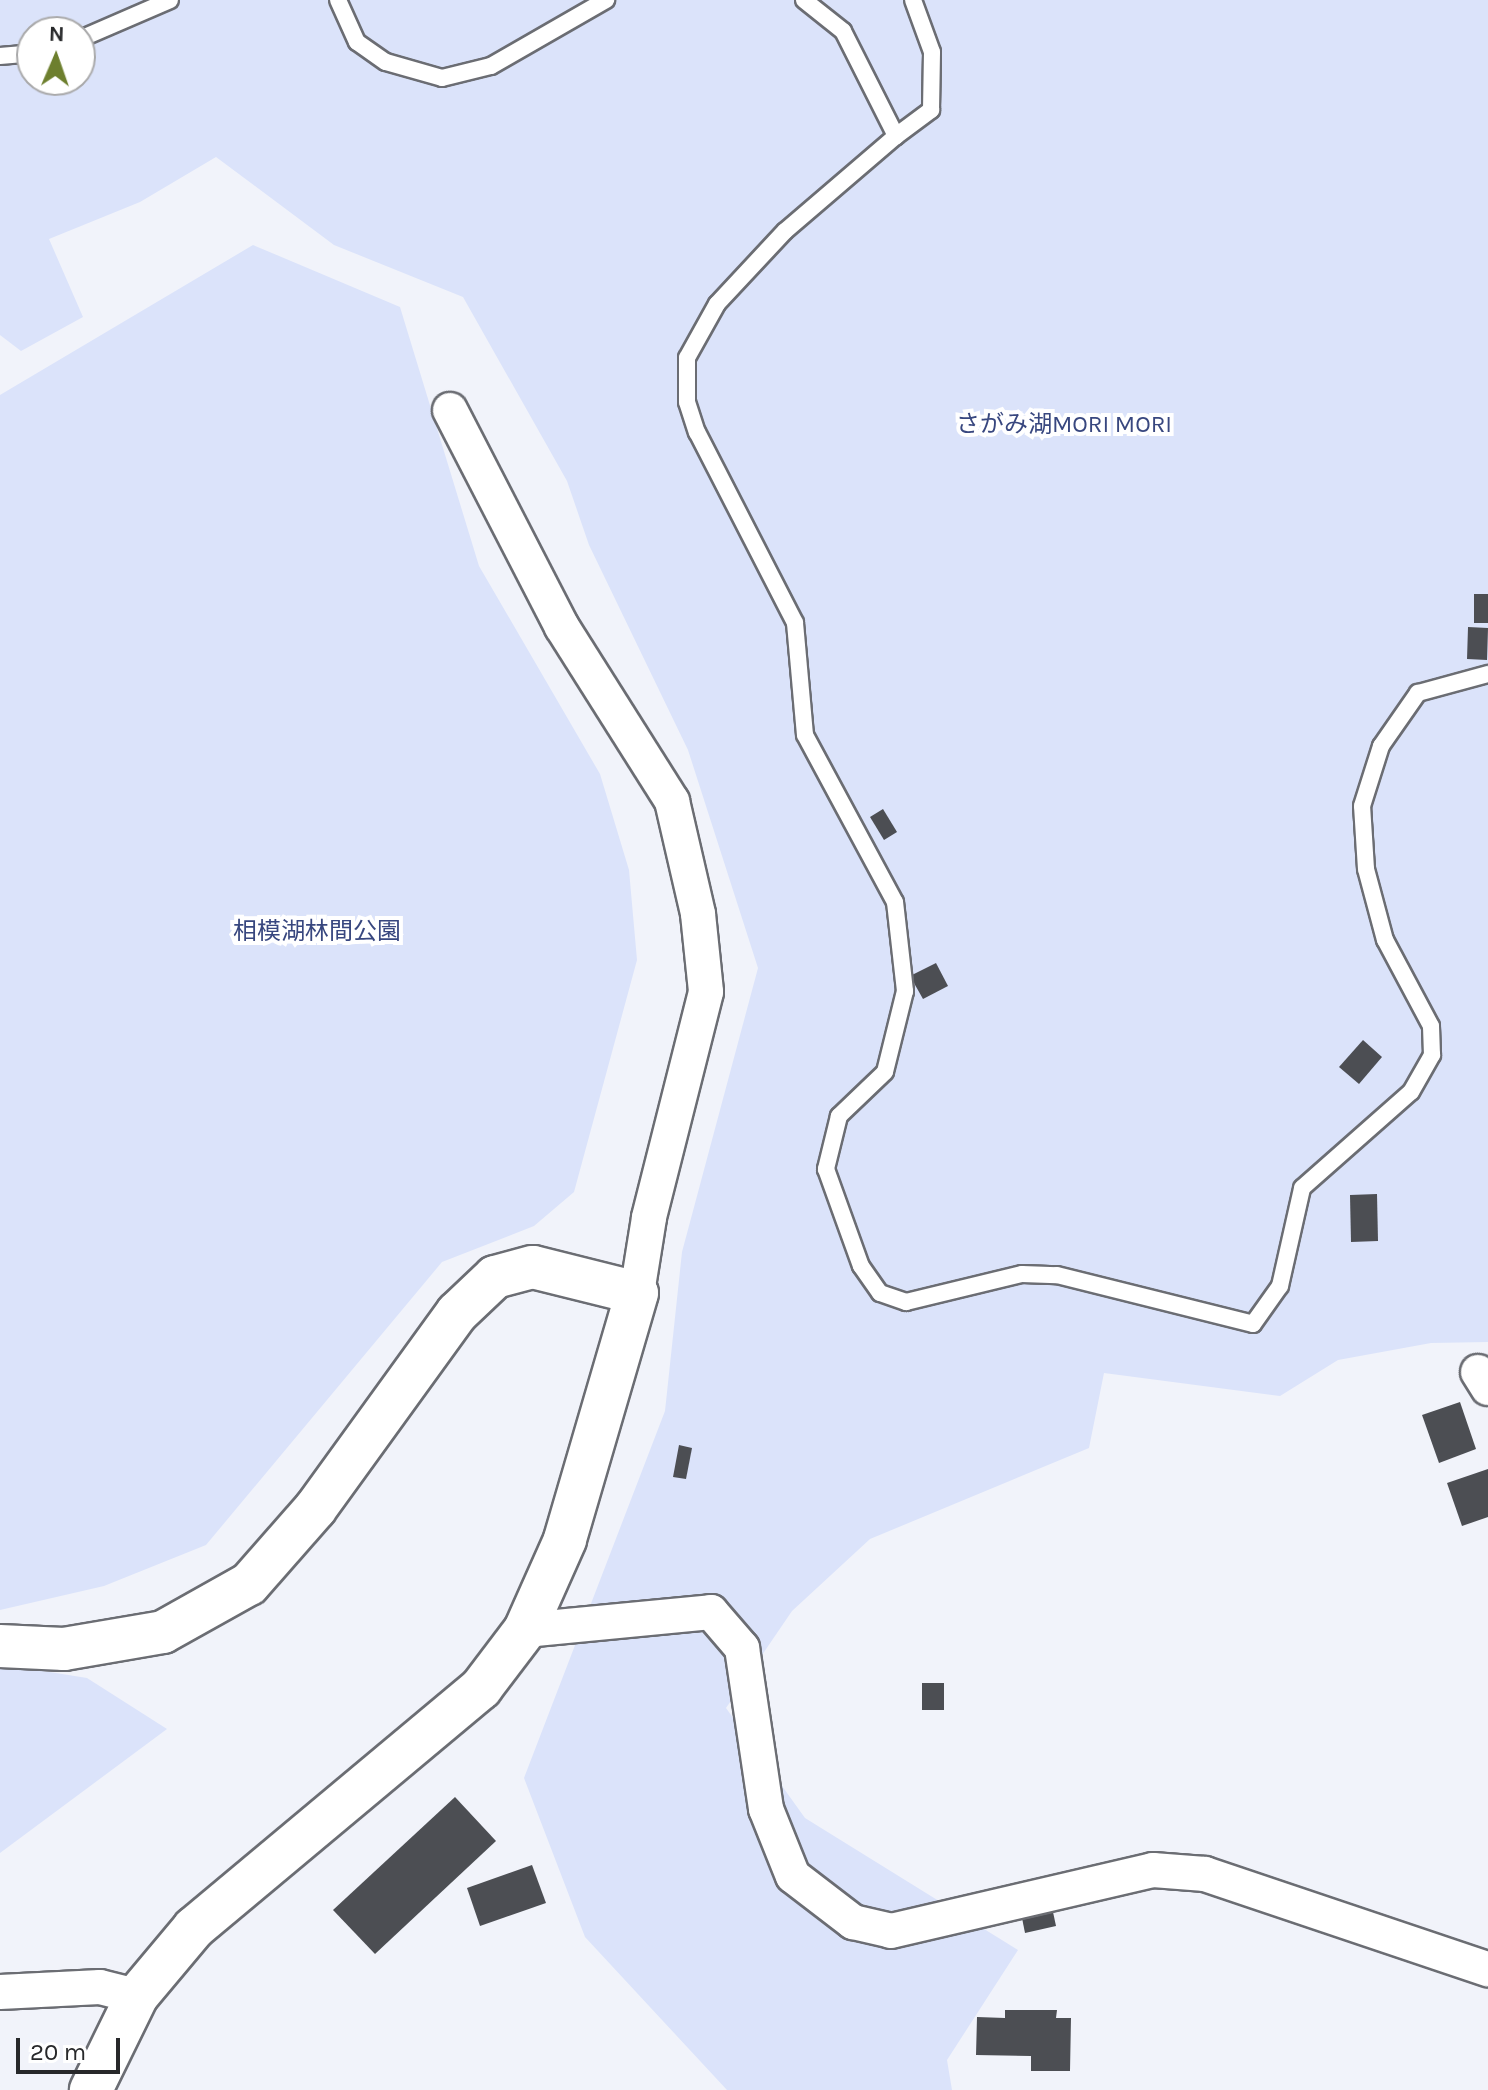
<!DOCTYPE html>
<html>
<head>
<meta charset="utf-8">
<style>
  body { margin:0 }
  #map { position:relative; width:1488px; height:2090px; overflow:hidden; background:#f1f3fa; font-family:Karla,"Noto Sans JP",sans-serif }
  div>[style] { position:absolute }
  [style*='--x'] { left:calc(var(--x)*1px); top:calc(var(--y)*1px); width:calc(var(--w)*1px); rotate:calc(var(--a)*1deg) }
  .green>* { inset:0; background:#dbe3fa }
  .building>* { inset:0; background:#4c4e53 }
  .roads { filter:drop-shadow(2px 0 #6b6d73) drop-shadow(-2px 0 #6b6d73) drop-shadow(0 2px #6b6d73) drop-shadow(0 -2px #6b6d73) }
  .service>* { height:16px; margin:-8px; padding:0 8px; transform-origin:8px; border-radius:8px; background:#fff }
  .minor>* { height:34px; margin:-17px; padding:0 17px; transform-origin:17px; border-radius:17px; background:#fff }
  .tertiary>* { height:42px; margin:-21px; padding:0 21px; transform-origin:21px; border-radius:21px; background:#fff }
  span { translate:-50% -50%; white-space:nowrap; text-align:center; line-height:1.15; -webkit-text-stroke:8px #fff; paint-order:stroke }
  .park-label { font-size:24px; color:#38477f }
  .north { position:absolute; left:16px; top:16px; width:80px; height:80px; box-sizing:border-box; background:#fff; border:2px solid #a9a9aa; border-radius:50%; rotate:2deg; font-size:22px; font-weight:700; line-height:32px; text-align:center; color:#27282a }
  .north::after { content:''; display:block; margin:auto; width:28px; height:36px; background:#6d7f2e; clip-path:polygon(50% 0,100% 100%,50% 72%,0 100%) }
  .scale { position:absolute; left:16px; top:2038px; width:104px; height:36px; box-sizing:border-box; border:4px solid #27282a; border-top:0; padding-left:10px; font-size:24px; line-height:28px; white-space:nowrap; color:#27282a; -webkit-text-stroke:6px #fff; paint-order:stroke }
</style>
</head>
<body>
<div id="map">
  <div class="green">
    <div style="clip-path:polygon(evenodd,0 0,1488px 0,1488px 1342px,1431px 1343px,1338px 1360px,1280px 1396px,1104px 1373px,1089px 1448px,870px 1539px,792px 1611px,726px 1708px,805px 1818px,1018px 1950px,947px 2060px,952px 2090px,727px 2090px,585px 1937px,524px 1778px,665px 1411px,682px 1252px,758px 968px,688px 750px,589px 545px,567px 481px,463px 297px,334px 245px,216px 157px,140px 202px,49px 239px,83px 317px,21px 351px,0 335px,0 0,32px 32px,80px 32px,80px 80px,32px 80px,32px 32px)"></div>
    <div style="clip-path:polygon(253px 245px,400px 307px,479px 566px,600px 774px,629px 870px,637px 960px,574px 1192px,534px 1226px,442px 1262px,206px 1545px,104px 1586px,0 1610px,0 395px)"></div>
    <div style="clip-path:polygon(0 1664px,87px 1678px,167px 1729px,0 1853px)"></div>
  </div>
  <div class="building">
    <div style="clip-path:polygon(1474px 594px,1488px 594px,1488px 623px,1474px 623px)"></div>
    <div style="clip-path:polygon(1468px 627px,1488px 628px,1487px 660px,1467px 659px)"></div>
    <div style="clip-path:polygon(883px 809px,897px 832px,884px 840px,870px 817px)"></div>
    <div style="clip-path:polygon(936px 963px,948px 986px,923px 999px,910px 976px)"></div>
    <div style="clip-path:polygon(1363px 1040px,1382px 1057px,1359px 1084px,1339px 1067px)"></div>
    <div style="clip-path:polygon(1377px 1194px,1378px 1241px,1351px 1242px,1350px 1195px)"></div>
    <div style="clip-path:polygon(1460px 1402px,1476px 1449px,1439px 1463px,1422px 1415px)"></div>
    <div style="clip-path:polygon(679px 1445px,692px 1448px,686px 1479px,673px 1477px)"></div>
    <div style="clip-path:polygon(1488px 1469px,1488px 1517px,1462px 1526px,1447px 1483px)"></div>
    <div style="clip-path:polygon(922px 1683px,944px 1683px,944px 1710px,922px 1710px)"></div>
    <div style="clip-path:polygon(455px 1797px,496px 1841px,375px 1954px,333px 1910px)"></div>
    <div style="clip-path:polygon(532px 1865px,546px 1903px,480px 1926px,467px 1888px)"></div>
    <div style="clip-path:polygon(1053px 1912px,1056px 1926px,1025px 1933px,1022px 1918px)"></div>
    <div style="clip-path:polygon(1005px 2010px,1057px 2010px,1056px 2018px,1071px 2018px,1070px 2071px,1031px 2071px,1031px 2056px,976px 2055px,977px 2017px,1005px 2018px)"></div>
  </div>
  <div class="roads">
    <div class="service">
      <div style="--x:338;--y:0;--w:46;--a:65.7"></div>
      <div style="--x:357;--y:42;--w:35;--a:35"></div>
      <div style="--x:386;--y:62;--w:58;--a:15.9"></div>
      <div style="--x:442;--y:78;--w:50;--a:-13.8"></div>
      <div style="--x:491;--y:66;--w:133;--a:-29.9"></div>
      <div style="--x:804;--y:0;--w:50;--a:38.5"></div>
      <div style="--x:843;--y:31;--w:118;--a:63.2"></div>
      <div style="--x:896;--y:136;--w:44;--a:-36.6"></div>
      <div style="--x:931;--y:110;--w:58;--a:-89"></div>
      <div style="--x:932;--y:52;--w:55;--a:-110.1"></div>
      <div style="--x:80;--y:39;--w:98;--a:-23.4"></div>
      <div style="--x:0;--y:56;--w:32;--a:-5"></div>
      <div style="--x:896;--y:136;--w:146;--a:139.4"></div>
      <div style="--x:785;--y:231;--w:100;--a:133"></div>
      <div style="--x:717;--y:304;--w:62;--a:119.1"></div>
      <div style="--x:687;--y:358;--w:44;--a:90"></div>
      <div style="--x:687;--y:402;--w:32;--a:72"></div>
      <div style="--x:697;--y:432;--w:215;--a:62.8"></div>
      <div style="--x:795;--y:623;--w:112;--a:84.9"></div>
      <div style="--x:805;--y:735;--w:190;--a:61.7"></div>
      <div style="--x:895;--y:902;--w:90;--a:83.6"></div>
      <div style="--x:905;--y:991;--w:83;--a:103.9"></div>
      <div style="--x:885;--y:1072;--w:64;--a:136.3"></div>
      <div style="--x:839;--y:1116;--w:55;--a:103.8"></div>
      <div style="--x:826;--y:1169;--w:103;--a:70.2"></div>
      <div style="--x:861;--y:1266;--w:33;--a:55"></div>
      <div style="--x:880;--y:1293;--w:28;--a:19"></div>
      <div style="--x:906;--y:1302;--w:119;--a:-13.6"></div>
      <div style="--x:1022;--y:1274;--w:35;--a:2"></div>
      <div style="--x:1057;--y:1275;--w:202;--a:14"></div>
      <div style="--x:1253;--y:1324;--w:47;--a:-54.6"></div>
      <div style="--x:1280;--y:1286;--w:100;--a:-77.3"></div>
      <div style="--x:1302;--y:1188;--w:145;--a:-41.4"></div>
      <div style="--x:1411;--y:1092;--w:43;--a:-60.4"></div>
      <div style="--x:1432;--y:1055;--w:29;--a:-92"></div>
      <div style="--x:1431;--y:1026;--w:98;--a:-118.1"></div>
      <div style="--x:1385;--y:940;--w:73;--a:-105"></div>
      <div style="--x:1366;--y:869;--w:63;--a:-93.6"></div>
      <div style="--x:1362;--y:806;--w:63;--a:-72.4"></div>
      <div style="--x:1381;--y:746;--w:65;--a:-55.1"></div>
      <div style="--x:1418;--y:693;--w:73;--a:-15.2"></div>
    </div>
    <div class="minor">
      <div style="--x:450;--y:410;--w:244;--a:62.7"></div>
      <div style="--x:562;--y:627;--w:206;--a:57.7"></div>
      <div style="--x:672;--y:801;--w:116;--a:77"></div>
      <div style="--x:698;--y:914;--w:78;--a:84.1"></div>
      <div style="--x:706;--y:992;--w:233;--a:104.2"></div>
      <div style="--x:649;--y:1218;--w:76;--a:99.1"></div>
      <div style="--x:1478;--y:1372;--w:19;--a:58"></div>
      <div style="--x:525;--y:1630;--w:187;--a:-5.5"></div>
      <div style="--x:711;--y:1612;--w:48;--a:49.3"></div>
      <div style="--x:742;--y:1648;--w:163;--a:81.5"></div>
      <div style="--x:766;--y:1809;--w:72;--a:68.1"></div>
      <div style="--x:793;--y:1876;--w:76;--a:37.5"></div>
      <div style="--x:853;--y:1922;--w:39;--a:13"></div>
      <div style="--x:891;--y:1931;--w:269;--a:-13.1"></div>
      <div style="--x:1153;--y:1870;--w:52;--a:4.4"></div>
      <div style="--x:1205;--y:1874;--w:299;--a:18.6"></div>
      <div style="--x:0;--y:1992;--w:100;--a:-2.9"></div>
      <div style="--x:100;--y:1987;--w:38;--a:14"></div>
    </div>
    <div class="tertiary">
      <div style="--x:0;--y:1646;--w:64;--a:2.7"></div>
      <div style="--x:64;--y:1649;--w:100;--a:-9.7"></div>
      <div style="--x:163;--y:1632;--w:98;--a:-29.2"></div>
      <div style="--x:249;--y:1584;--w:100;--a:-48.7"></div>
      <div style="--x:315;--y:1509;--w:242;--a:-54.1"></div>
      <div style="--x:457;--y:1313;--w:52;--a:-43.5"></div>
      <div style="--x:495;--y:1277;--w:39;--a:-15"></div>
      <div style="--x:533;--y:1267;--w:107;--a:14"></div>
      <div style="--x:637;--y:1293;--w:257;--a:106.3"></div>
      <div style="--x:565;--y:1540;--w:98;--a:114"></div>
      <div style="--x:525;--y:1630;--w:73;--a:127.2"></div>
      <div style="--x:481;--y:1688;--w:374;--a:140.1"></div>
      <div style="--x:194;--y:1928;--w:89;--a:130"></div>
      <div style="--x:137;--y:1996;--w:105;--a:116.1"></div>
    </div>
  </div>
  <div class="park-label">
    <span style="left:1064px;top:425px">さがみ湖MORI MORI</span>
    <span style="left:317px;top:932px">相模湖林間公園</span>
  </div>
  <div class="north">N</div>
  <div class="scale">20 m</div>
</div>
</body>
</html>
